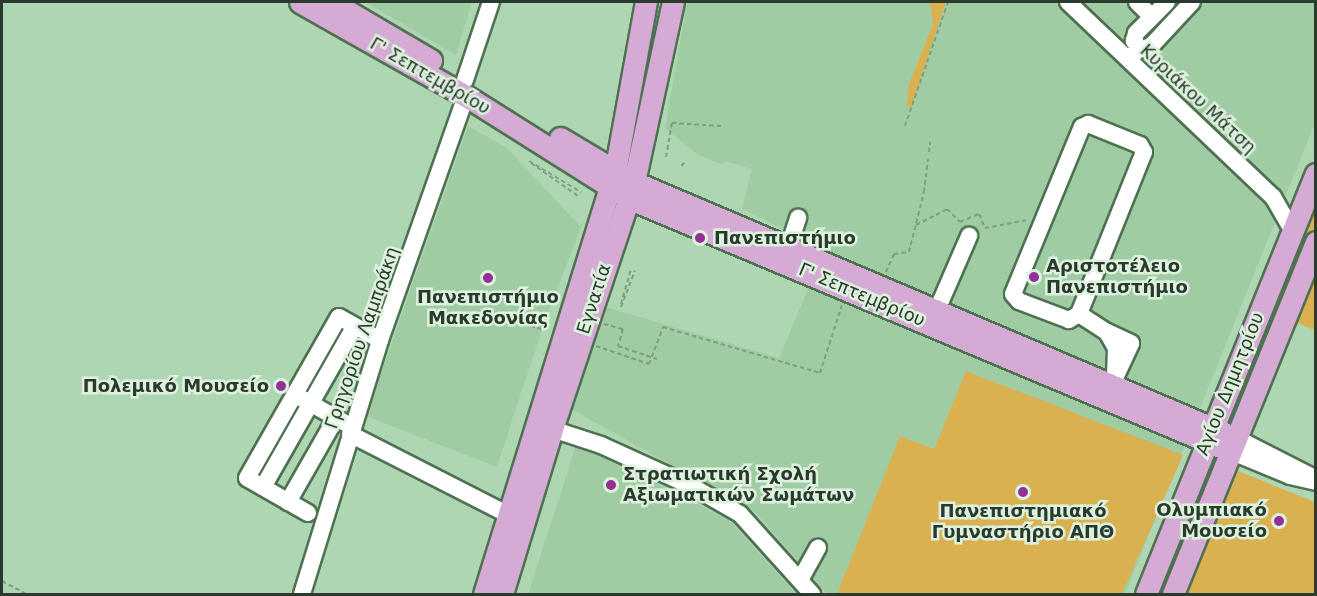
<!DOCTYPE html>
<html>
<head>
<meta charset="utf-8">
<style>
  body { margin:0 }
  #map { position:relative; width:1317px; height:596px; overflow:hidden; background:#afd6b2; font-family:"DejaVu Sans",sans-serif }
  div>[style] { position:absolute }
  [style*='--x'] { left:calc(var(--x)*1px); top:calc(var(--y)*1px); width:calc(var(--w)*1px); rotate:calc(var(--a)*1deg) }
  .built>* { inset:0; background:#a0cca4 }
  .green>* { inset:0; background:#d9b150 }
  .path>* { height:2px; margin-top:-1px; transform-origin:0; background:repeating-linear-gradient(90deg,#7f9e82 0 4.5px,transparent 0 7.5px) }
  .roads { filter:drop-shadow(2px 0 #4e7151) drop-shadow(-2px 0 #4e7151) drop-shadow(0 2px #4e7151) drop-shadow(0 -2px #4e7151) }
  .minor>* { height:16px; margin:-8px; padding:0 8px; transform-origin:8px; border-radius:8px; background:#fff }
  .major>* { height:21px; margin:-10.5px; padding:0 10.5px; transform-origin:10.5px; border-radius:10.5px; background:#d5aad5 }
  .dots>* { width:16px; height:16px; translate:-50% -50%; box-sizing:border-box; border:3px solid #ddf1de; border-radius:50% }
  span { translate:-50% -50%; white-space:nowrap; text-align:center; line-height:1.15; -webkit-text-stroke:5px #ddf1de; paint-order:stroke }
  .street-label { font-size:18px; color:#2a3a2c }
  .poi-label { font-size:18px; color:#2a3a2c; font-weight:700 }
  .left { translate:0 -50%; text-align:left }
  .right { translate:-100% -50%; text-align:right }
  .frame { position:absolute; inset:0; border:3px solid #2a3a2c; pointer-events:none }
</style>
</head>
<body>
<div id="map">
  <div class="built">
    <div style="clip-path:polygon(365px 2px,472px 2px,456px 55px)"></div>
    <div style="clip-path:polygon(687px 2px,1315px 2px,1315px 123px,1125px 594px,827px 594px,755px 512px,573px 410px,602px 306px,779px 358px,825px 249px,742px 209px,752px 169px,725px 161px,723px 165px,697px 154px,665px 128px)"></div>
    <div style="clip-path:polygon(468px 126px,506px 147px,581px 227px,542px 329px,497px 467px,366px 416px)"></div>
    <div style="clip-path:polygon(576px 446px,588px 447px,731px 522px,796px 594px,528px 594px)"></div>
  </div>
  <div class="green">
    <div style="clip-path:polygon(930px 2px,946px 2px,911px 108px,907px 105px,909px 84px,933px 24px)"></div>
    <div style="clip-path:polygon(1315px 192px,1315px 226px,1238px 420px,1225px 415px)"></div>
    <div style="clip-path:polygon(1315px 278px,1316px 330px,1315px 330px,1297px 323px)"></div>
    <div style="clip-path:polygon(966px 371px,1183px 455px,1122px 594px,837px 594px,900px 436px,934px 449px)"></div>
    <div style="clip-path:polygon(1206px 466px,1206px 478px,1180px 540px,1175px 570px,1166px 594px,1153px 594px)"></div>
    <div style="clip-path:polygon(1238px 471px,1315px 502px,1315px 594px,1186px 594px)"></div>
  </div>
  <div class="path">
    <div style="--x:905;--y:126;--w:131;--a:-70.9"></div>
    <div style="--x:929;--y:152;--w:10;--a:-84"></div>
    <div style="--x:666;--y:157;--w:35;--a:-80"></div>
    <div style="--x:672;--y:123;--w:49;--a:3.5"></div>
    <div style="--x:529;--y:161;--w:61;--a:30.8"></div>
    <div style="--x:531;--y:163;--w:57;--a:35.1"></div>
    <div style="--x:681;--y:166;--w:6;--a:-45"></div>
    <div style="--x:916;--y:225;--w:35;--a:-27"></div>
    <div style="--x:947;--y:209;--w:18;--a:45"></div>
    <div style="--x:960;--y:222;--w:21;--a:-23"></div>
    <div style="--x:979;--y:214;--w:15;--a:67"></div>
    <div style="--x:985;--y:228;--w:43;--a:-10.8"></div>
    <div style="--x:886;--y:272;--w:20;--a:-66"></div>
    <div style="--x:894;--y:254;--w:15;--a:-8"></div>
    <div style="--x:909;--y:252;--w:62;--a:-76"></div>
    <div style="--x:924;--y:192;--w:33;--a:-83"></div>
    <div style="--x:621;--y:304;--w:35;--a:-74"></div>
    <div style="--x:621;--y:307;--w:39;--a:-69"></div>
    <div style="--x:509;--y:319;--w:34;--a:17"></div>
    <div style="--x:604;--y:324;--w:20;--a:15"></div>
    <div style="--x:623;--y:329;--w:18;--a:106"></div>
    <div style="--x:618;--y:346;--w:41;--a:18.4"></div>
    <div style="--x:596;--y:346;--w:56;--a:18.8"></div>
    <div style="--x:649;--y:364;--w:40;--a:-69"></div>
    <div style="--x:663;--y:327;--w:164;--a:16.3"></div>
    <div style="--x:820;--y:373;--w:71;--a:-72.1"></div>
    <div style="--x:2;--y:581;--w:27;--a:28"></div>
  </div>
  <div class="roads">
    <div class="minor">
      <div style="--x:1068;--y:2;--w:283;--a:43.6"></div>
      <div style="--x:1273;--y:197;--w:39;--a:60"></div>
      <div style="--x:1137;--y:2;--w:21;--a:45"></div>
      <div style="--x:1152;--y:17;--w:21;--a:-45"></div>
      <div style="--x:1139;--y:48;--w:6;--a:9"></div>
      <div style="--x:1145;--y:49;--w:9;--a:-32"></div>
      <div style="--x:1153;--y:44;--w:57;--a:-47.1"></div>
      <div style="--x:1133;--y:55;--w:9;--a:-49"></div>
      <div style="--x:1139;--y:48;--w:9;--a:-126"></div>
      <div style="--x:1134;--y:41;--w:8;--a:-76"></div>
      <div style="--x:1136;--y:33;--w:23;--a:-45"></div>
      <div style="--x:465;--y:80;--w:82;--a:-71.6"></div>
      <div style="--x:1088;--y:124;--w:56;--a:22"></div>
      <div style="--x:1140;--y:145;--w:8;--a:60"></div>
      <div style="--x:1144;--y:152;--w:175;--a:111.9"></div>
      <div style="--x:1079;--y:314;--w:12;--a:149"></div>
      <div style="--x:1069;--y:320;--w:53;--a:-159.2"></div>
      <div style="--x:1019;--y:301;--w:9;--a:-131"></div>
      <div style="--x:1013;--y:294;--w:181;--a:-67.6"></div>
      <div style="--x:1082;--y:127;--w:7;--a:-27"></div>
      <div style="--x:788;--y:249;--w:33;--a:-72"></div>
      <div style="--x:937;--y:310;--w:81;--a:-66.6"></div>
      <div style="--x:1079;--y:314;--w:33;--a:33"></div>
      <div style="--x:1107;--y:332;--w:18;--a:61"></div>
      <div style="--x:1116;--y:348;--w:30;--a:92"></div>
      <div style="--x:1115;--y:378;--w:38;--a:-65"></div>
      <div style="--x:1131;--y:343;--w:26;--a:-155"></div>
      <div style="--x:301;--y:398;--w:51;--a:29.6"></div>
      <div style="--x:552;--y:429;--w:52;--a:18.1"></div>
      <div style="--x:601;--y:445;--w:101;--a:24.5"></div>
      <div style="--x:693;--y:487;--w:54;--a:29.9"></div>
      <div style="--x:740;--y:514;--w:108;--a:48"></div>
      <div style="--x:350;--y:434;--w:178;--a:27"></div>
      <div style="--x:1236;--y:438;--w:89;--a:26.9"></div>
      <div style="--x:1230;--y:451;--w:65;--a:22.6"></div>
      <div style="--x:1290;--y:476;--w:27;--a:13"></div>
      <div style="--x:263;--y:487;--w:185;--a:-60.3"></div>
      <div style="--x:288;--y:502;--w:97;--a:-60.3"></div>
      <div style="--x:308;--y:513;--w:70;--a:-150.2"></div>
      <div style="--x:247;--y:478;--w:185;--a:-60.3"></div>
      <div style="--x:339;--y:317;--w:47;--a:29.3"></div>
      <div style="--x:800;--y:580;--w:37;--a:-61"></div>
      <div style="--x:302;--y:594;--w:266;--a:-72.9"></div>
      <div style="--x:380;--y:340;--w:259;--a:-70.6"></div>
    </div>
    <div class="major">
      <div style="--x:300;--y:2;--w:191;--a:29.5"></div>
      <div style="--x:466;--y:96;--w:191;--a:32.2"></div>
      <div style="--x:628;--y:198;--w:653;--a:22.8"></div>
      <div style="--x:332;--y:2;--w:115;--a:30.4"></div>
      <div style="--x:560;--y:138;--w:86;--a:30.7"></div>
      <div style="--x:634;--y:182;--w:654;--a:23.04"></div>
      <div style="--x:484;--y:594;--w:442;--a:-72.8"></div>
      <div style="--x:615;--y:172;--w:173;--a:-79.7"></div>
      <div style="--x:502;--y:594;--w:172;--a:-73.1"></div>
      <div style="--x:552;--y:429;--w:260;--a:-71.6"></div>
      <div style="--x:634;--y:182;--w:184;--a:-77.8"></div>
      <div style="--x:1146;--y:594;--w:453;--a:-68"></div>
      <div style="--x:1173;--y:594;--w:380;--a:-67.9"></div>
    </div>
  </div>
  <div class="dots">
    <div style="left:700px;top:238px;background:#933096"></div>
    <div style="left:1034px;top:277px;background:#933096"></div>
    <div style="left:488px;top:278px;background:#933096"></div>
    <div style="left:281px;top:386px;background:#933096"></div>
    <div style="left:611px;top:485px;background:#933096"></div>
    <div style="left:1023px;top:492px;background:#933096"></div>
    <div style="left:1279px;top:521px;background:#933096"></div>
  </div>
  <div class="street-label">
    <span style="left:430px;top:76px;rotate:30deg">Γ' Σεπτεμβρίου</span>
    <span style="left:1198px;top:99px;rotate:43deg">Κυριάκου Μάτση</span>
    <span style="left:862px;top:295px;rotate:23deg">Γ' Σεπτεμβρίου</span>
    <span style="left:594px;top:299px;rotate:-72deg">Εγνατία</span>
    <span style="left:362px;top:338px;rotate:-71deg">Γρηγορίου Λαμπράκη</span>
    <span style="left:1230px;top:384px;rotate:-68deg">Αγίου Δημητρίου</span>
  </div>
  <div class="poi-label">
    <span class="left" style="left:714px;top:238px">Πανεπιστήμιο</span>
    <span class="left" style="left:1046px;top:277px">Αριστοτέλειο<br>Πανεπιστήμιο</span>
    <span style="left:488px;top:308px">Πανεπιστήμιο<br>Μακεδονίας</span>
    <span class="right" style="left:269px;top:386px">Πολεμικό Μουσείο</span>
    <span class="left" style="left:623px;top:485px">Στρατιωτική Σχολή<br>Αξιωματικών Σωμάτων</span>
    <span class="right" style="left:1267px;top:521px">Ολυμπιακό<br>Μουσείο</span>
    <span style="left:1023px;top:522px">Πανεπιστημιακό<br>Γυμναστήριο ΑΠΘ</span>
  </div>
  <div class="frame"></div>
</div>
</body>
</html>
